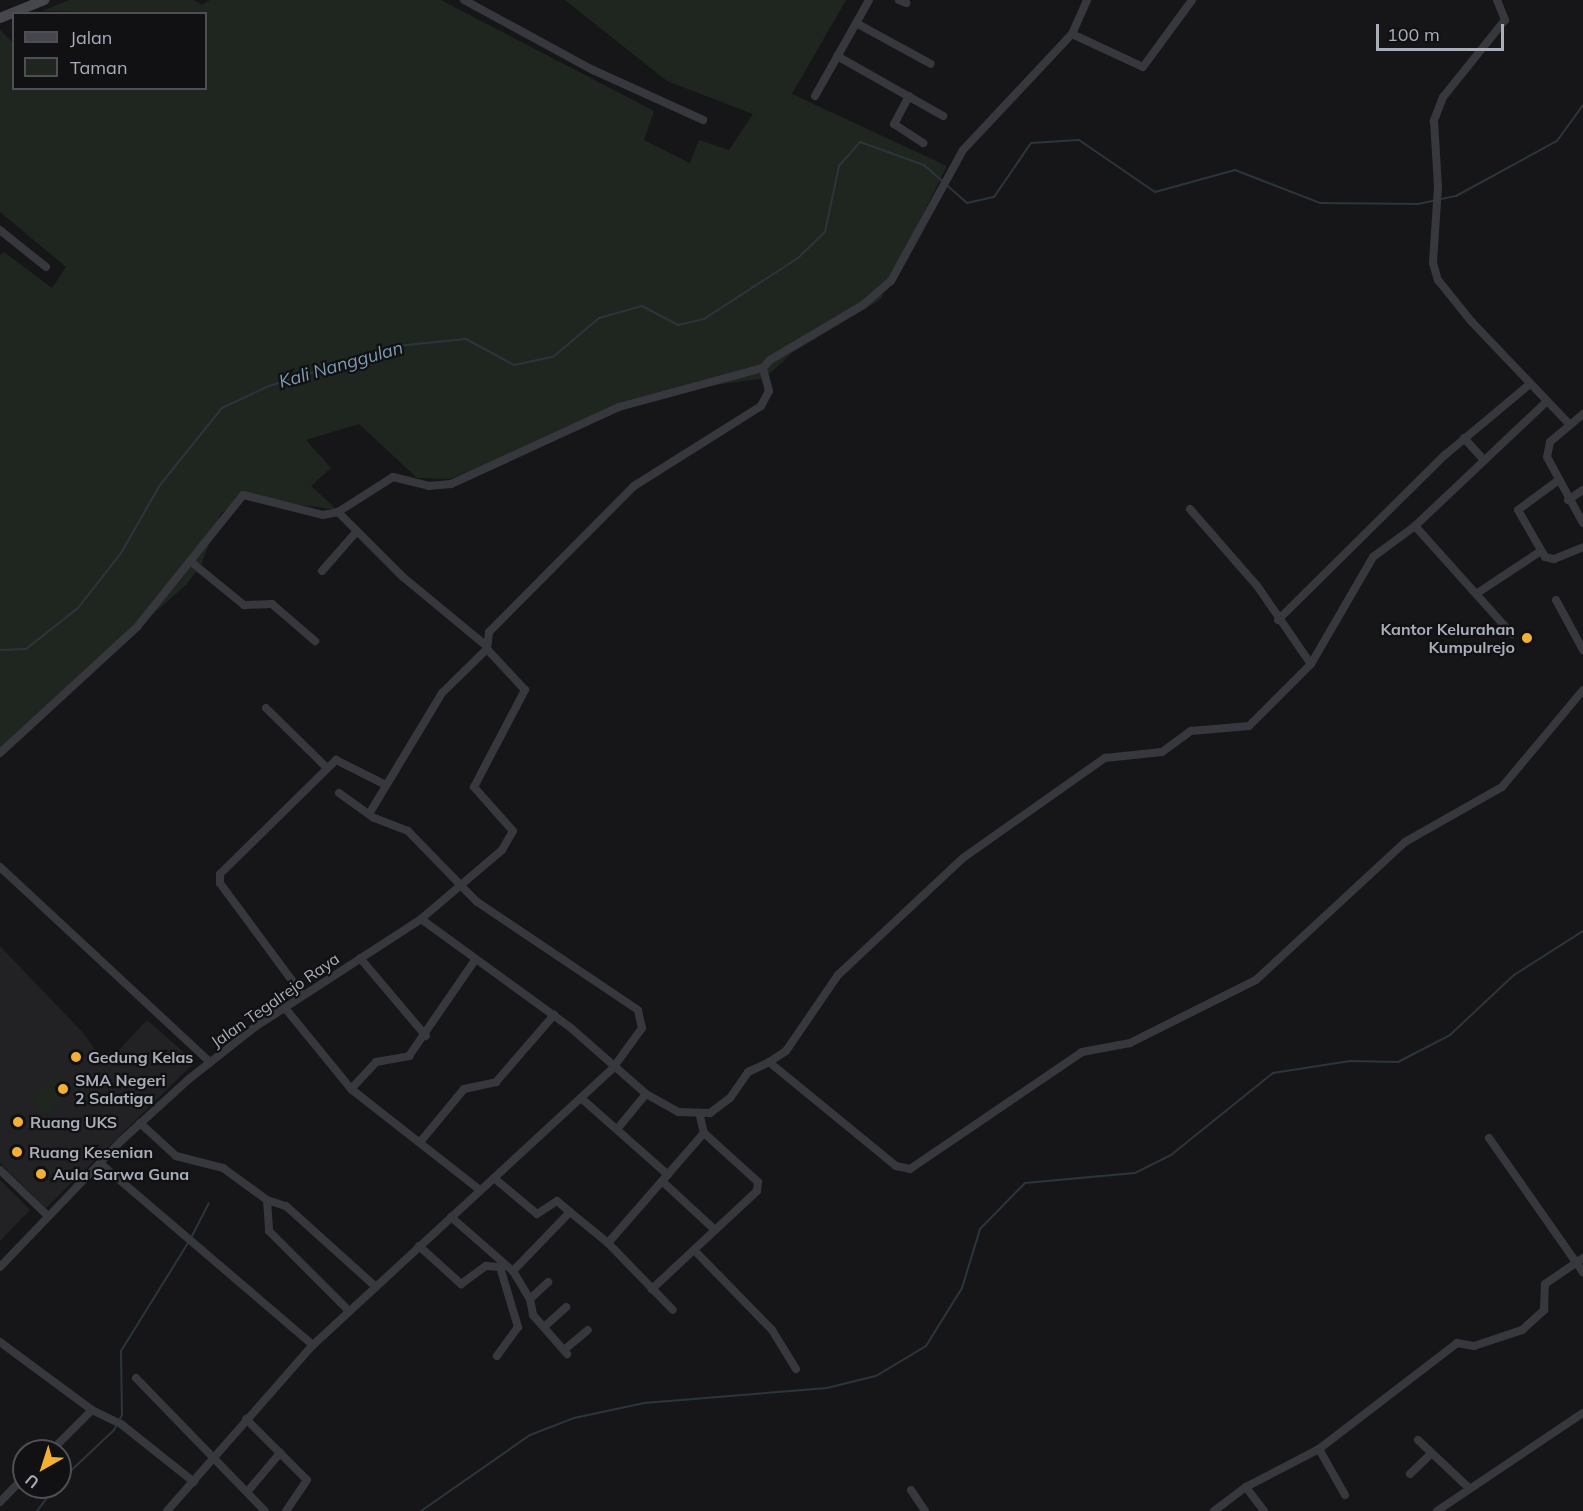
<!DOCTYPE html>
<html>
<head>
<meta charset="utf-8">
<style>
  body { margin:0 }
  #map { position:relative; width:1583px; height:1511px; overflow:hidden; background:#161618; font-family:Mulish,sans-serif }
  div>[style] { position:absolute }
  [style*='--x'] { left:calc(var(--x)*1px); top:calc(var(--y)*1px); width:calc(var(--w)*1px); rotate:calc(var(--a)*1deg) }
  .built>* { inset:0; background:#222225 }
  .green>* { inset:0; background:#1e261f }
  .stream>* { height:2px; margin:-1px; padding:0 1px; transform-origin:1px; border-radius:1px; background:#2c353c }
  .street>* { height:8px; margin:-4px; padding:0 4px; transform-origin:4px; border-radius:4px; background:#37383d }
  .secondary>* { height:10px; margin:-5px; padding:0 5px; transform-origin:5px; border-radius:5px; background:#45474d }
  .dots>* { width:16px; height:16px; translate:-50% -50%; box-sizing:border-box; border:3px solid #111113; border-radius:50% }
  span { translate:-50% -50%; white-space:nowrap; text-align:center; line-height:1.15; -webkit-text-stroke:4.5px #111113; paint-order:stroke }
  .poi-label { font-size:16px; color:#a8adb8; font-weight:700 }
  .right { translate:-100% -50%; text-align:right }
  .left { translate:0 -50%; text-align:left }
  .street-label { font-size:16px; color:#a8adb8 }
  .water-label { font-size:18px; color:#7f9bb3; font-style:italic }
  .legend { position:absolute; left:12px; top:12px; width:195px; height:78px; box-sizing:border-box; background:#111113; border:2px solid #4d4f55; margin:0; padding:8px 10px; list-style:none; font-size:18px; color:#a8adb8 }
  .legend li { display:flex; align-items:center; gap:12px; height:30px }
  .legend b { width:30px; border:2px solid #4d4f55 }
  .north { position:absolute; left:12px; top:1439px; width:60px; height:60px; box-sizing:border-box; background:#111113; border:2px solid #4d4f55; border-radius:50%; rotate:219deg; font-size:16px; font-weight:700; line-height:24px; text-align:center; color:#a8adb8 }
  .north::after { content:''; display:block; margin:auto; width:21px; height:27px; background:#f2b134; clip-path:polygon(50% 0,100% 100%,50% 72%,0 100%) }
  .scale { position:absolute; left:1376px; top:24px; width:128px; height:27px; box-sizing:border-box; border:3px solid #a8adb8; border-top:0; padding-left:8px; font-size:18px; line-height:21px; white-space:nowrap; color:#a8adb8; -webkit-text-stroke:4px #111113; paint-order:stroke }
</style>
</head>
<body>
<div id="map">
  <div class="built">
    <div style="clip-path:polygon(0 946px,85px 1035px,105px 1065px,147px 1020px,195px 1062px,46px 1208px,0 1163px)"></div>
    <div style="clip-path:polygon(0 1180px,30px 1210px,0 1241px)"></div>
  </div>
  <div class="green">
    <div style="clip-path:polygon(69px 0,194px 0,202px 5px,210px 0,441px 0,654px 111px,644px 140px,690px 163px,699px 140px,729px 150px,753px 114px,667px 81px,565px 0,846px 0,792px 94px,947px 166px,880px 300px,792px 353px,765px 378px,701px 387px,619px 408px,450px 479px,417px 478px,359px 424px,306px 440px,331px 468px,311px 486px,337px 510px,247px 497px,221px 513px,201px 565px,187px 584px,0 749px,0 255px,4px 252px,52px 288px,66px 267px,0 212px,0 30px,13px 43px,14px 88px,206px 88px,206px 14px,42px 11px)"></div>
    <div style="clip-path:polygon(58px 1073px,73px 1088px,45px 1115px,31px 1100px)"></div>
  </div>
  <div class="stream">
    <div style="--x:0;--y:650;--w:26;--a:-2"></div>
    <div style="--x:26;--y:649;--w:66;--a:-38.3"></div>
    <div style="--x:78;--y:608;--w:70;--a:-52"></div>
    <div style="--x:121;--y:553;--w:78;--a:-60.2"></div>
    <div style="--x:160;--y:485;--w:99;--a:-51.2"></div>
    <div style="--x:222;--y:408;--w:52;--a:-25.1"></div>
    <div style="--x:269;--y:386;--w:134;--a:-17.4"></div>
    <div style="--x:397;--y:346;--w:69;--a:-5.8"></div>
    <div style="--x:466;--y:339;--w:55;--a:28.4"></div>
    <div style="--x:514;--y:365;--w:40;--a:-12"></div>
    <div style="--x:553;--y:357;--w:60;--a:-40.3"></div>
    <div style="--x:599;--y:318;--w:45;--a:-15.6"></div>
    <div style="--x:642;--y:306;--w:41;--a:27.8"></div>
    <div style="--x:678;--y:325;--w:27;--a:-13"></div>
    <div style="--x:704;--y:319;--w:112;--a:-33"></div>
    <div style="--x:798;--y:258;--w:37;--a:-44"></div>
    <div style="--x:825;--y:232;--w:67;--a:-78"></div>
    <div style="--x:839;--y:166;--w:32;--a:-49"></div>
    <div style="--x:860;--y:142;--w:68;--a:19.8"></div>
    <div style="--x:924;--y:165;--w:57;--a:41.5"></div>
    <div style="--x:967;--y:203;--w:28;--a:-13"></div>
    <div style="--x:994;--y:197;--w:65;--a:-55.6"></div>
    <div style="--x:1031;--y:143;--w:48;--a:-3.6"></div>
    <div style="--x:1079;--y:140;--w:92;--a:34.4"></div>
    <div style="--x:1155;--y:192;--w:83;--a:-15.4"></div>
    <div style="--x:1235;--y:170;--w:91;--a:21.2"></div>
    <div style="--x:1320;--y:203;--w:98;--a:0.6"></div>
    <div style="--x:1418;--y:204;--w:39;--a:-12"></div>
    <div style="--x:1456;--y:196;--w:115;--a:-28.6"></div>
    <div style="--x:1557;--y:141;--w:44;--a:-54.2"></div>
    <div style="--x:191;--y:1238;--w:39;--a:-63"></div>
    <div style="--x:60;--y:1481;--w:74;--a:-43.4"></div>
    <div style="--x:114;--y:1430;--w:17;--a:-62"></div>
    <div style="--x:122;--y:1415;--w:64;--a:-90.9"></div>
    <div style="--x:121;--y:1351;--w:127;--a:-58.2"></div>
    <div style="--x:37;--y:1511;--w:30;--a:-53"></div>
    <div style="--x:421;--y:1511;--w:133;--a:-34.9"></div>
    <div style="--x:530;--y:1435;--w:47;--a:-21.1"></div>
    <div style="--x:574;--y:1418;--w:72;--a:-12.1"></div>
    <div style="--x:644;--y:1403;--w:184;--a:-4.7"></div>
    <div style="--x:827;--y:1388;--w:50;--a:-13.8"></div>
    <div style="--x:876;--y:1376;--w:58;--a:-31"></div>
    <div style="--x:926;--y:1346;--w:68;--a:-58.2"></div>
    <div style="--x:962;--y:1288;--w:62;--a:-73"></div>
    <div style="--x:980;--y:1229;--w:64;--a:-45.6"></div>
    <div style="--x:1025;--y:1183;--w:110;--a:-5.2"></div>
    <div style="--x:1135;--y:1173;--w:40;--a:-26.6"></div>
    <div style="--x:1171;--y:1155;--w:131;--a:-38.8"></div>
    <div style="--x:1273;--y:1073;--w:78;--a:-8.9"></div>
    <div style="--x:1350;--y:1061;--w:48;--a:1.2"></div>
    <div style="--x:1398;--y:1062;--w:59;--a:-27.4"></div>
    <div style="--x:1450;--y:1035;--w:88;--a:-43.2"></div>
    <div style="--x:1514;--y:975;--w:82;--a:-32.5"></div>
  </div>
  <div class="street">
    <div style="--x:464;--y:0;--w:147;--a:28.5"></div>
    <div style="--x:593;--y:70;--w:121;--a:24.4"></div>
    <div style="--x:899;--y:0;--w:8;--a:23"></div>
    <div style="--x:1497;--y:0;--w:22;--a:68"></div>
    <div style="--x:1505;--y:20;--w:99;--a:128.8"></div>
    <div style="--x:1443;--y:97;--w:26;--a:111"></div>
    <div style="--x:1434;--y:121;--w:66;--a:86.5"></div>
    <div style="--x:1438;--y:187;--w:76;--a:93.8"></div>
    <div style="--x:1433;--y:263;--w:18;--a:74"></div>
    <div style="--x:1438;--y:280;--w:53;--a:51.2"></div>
    <div style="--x:1471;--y:321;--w:141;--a:46.4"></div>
    <div style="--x:856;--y:23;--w:85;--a:28.7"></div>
    <div style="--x:1072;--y:34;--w:37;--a:-66"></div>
    <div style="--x:837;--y:56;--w:122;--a:29.5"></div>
    <div style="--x:815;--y:96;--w:110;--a:-60.6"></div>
    <div style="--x:909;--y:96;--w:32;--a:118"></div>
    <div style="--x:894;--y:124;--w:35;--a:33"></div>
    <div style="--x:0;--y:230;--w:59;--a:38.8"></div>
    <div style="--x:1583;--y:414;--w:43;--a:139.7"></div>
    <div style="--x:1550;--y:442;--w:15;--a:101"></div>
    <div style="--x:1547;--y:457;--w:75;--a:61.4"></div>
    <div style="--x:1464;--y:438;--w:30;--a:48"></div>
    <div style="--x:1556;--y:482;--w:47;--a:143.6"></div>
    <div style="--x:1518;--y:510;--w:54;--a:60.1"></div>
    <div style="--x:1545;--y:557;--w:9;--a:13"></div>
    <div style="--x:1554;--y:559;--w:31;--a:-22"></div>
    <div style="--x:1568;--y:500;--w:18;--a:-34"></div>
    <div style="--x:1190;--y:509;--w:103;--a:48.9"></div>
    <div style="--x:1258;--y:587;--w:93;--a:55.5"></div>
    <div style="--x:1311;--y:664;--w:124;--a:-59.9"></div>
    <div style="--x:1373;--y:557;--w:52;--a:-36.4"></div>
    <div style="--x:1415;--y:526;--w:182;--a:-43.4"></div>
    <div style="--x:338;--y:512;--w:92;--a:45"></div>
    <div style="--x:403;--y:577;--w:105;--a:39.6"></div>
    <div style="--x:1415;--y:526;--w:145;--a:48.1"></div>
    <div style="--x:190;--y:561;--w:70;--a:39.2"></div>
    <div style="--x:244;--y:605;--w:28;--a:-2"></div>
    <div style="--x:272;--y:604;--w:57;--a:40.7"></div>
    <div style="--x:322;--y:571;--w:53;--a:-48.8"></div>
    <div style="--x:1479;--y:592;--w:74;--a:-33.5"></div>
    <div style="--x:1556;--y:600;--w:57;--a:61.6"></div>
    <div style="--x:1278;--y:620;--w:235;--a:-44.7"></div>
    <div style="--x:1445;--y:455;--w:111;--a:-39.9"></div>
    <div style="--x:266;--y:708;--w:86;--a:44.5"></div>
    <div style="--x:0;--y:753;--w:186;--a:-42.6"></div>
    <div style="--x:137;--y:627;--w:169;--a:-51.2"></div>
    <div style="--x:243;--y:495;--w:82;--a:14"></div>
    <div style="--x:323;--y:515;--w:15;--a:-11"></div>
    <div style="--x:338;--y:512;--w:65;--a:-32.5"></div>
    <div style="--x:393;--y:477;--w:36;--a:14"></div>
    <div style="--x:428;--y:486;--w:23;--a:-5"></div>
    <div style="--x:451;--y:484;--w:185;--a:-24.6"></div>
    <div style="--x:619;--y:407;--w:149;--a:-15.2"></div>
    <div style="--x:369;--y:814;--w:141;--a:-58.9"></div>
    <div style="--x:442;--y:693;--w:63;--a:-44.4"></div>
    <div style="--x:0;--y:867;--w:287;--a:42.9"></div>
    <div style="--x:421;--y:919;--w:185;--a:36"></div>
    <div style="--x:571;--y:1028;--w:100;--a:41.3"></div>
    <div style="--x:646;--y:1094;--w:37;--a:29"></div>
    <div style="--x:678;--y:1112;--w:32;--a:2"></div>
    <div style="--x:710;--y:1113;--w:25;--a:-37"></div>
    <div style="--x:730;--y:1098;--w:32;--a:-55"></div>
    <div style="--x:748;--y:1072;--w:23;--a:-25"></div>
    <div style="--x:769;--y:1062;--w:164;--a:39.3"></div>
    <div style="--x:896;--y:1166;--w:14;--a:12"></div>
    <div style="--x:910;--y:1169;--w:208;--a:-34.2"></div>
    <div style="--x:1082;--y:1052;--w:49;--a:-10.6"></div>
    <div style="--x:1130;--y:1043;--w:141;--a:-26.6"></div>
    <div style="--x:1256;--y:980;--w:203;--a:-42.8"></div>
    <div style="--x:1405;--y:842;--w:112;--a:-29.6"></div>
    <div style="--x:1502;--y:787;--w:126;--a:-50.1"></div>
    <div style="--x:360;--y:958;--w:102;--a:49.8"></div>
    <div style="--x:302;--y:994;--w:138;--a:-126.5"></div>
    <div style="--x:220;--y:883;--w:9;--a:-90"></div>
    <div style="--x:220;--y:874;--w:163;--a:-44.5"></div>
    <div style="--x:336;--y:760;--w:56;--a:26.6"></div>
    <div style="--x:285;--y:1008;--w:104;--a:50.8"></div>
    <div style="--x:351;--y:1089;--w:164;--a:38.1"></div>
    <div style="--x:769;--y:1062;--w:20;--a:-33"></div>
    <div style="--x:786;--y:1051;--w:92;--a:-55.6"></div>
    <div style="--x:838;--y:975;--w:171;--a:-43.1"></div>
    <div style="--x:963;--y:858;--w:174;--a:-35.2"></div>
    <div style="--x:1105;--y:758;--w:57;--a:-6"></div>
    <div style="--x:1162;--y:752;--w:36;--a:-36"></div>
    <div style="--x:1191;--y:731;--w:58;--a:-4.9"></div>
    <div style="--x:1249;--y:726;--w:88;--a:-45"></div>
    <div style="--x:351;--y:1089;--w:37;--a:-47"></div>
    <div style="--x:376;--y:1062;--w:34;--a:-10"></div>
    <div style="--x:409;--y:1056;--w:116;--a:-55.5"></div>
    <div style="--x:581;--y:1098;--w:116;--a:41.5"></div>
    <div style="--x:700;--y:1116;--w:17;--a:77"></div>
    <div style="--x:140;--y:1123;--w:49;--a:42.5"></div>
    <div style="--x:176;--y:1156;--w:49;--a:14.3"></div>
    <div style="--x:223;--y:1168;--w:54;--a:36"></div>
    <div style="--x:267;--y:1200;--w:31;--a:86"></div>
    <div style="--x:269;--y:1231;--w:112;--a:45"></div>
    <div style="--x:618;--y:1128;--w:44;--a:-50.5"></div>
    <div style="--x:1489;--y:1138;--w:164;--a:55"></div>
    <div style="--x:421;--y:1141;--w:67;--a:-50.4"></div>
    <div style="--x:464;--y:1089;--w:33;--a:-12"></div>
    <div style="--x:496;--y:1082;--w:89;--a:-49.1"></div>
    <div style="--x:101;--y:1164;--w:279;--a:40.5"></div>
    <div style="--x:0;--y:1170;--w:66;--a:43.8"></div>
    <div style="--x:494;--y:1178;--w:56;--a:39.9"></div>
    <div style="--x:537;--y:1214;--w:24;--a:-33"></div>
    <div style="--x:557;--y:1201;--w:17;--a:40"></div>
    <div style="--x:663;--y:1182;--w:71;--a:42.7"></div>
    <div style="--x:267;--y:1200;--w:20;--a:18"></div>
    <div style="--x:286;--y:1206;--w:120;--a:42"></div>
    <div style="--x:451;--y:1217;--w:82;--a:41.1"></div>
    <div style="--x:513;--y:1271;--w:33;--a:59"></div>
    <div style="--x:530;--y:1299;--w:16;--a:79"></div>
    <div style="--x:533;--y:1315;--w:52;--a:48.9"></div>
    <div style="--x:608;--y:1243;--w:146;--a:-48.9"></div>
    <div style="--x:704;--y:1133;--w:73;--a:42.2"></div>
    <div style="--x:758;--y:1182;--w:9;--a:96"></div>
    <div style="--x:757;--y:1191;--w:144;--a:137"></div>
    <div style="--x:419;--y:1246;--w:57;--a:42.1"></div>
    <div style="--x:461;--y:1284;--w:31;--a:-36"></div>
    <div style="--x:486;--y:1266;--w:14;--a:4"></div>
    <div style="--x:500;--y:1267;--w:63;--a:73.3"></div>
    <div style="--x:518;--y:1327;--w:36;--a:126"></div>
    <div style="--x:694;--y:1250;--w:112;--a:45.7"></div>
    <div style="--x:772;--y:1330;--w:46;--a:58.4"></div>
    <div style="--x:0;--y:1267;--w:175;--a:-46.2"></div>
    <div style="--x:121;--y:1141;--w:92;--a:-42.4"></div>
    <div style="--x:189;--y:1079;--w:84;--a:-38.2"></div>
    <div style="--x:255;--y:1027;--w:198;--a:-33"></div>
    <div style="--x:421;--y:919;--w:106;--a:-40.4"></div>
    <div style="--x:502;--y:850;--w:22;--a:-60"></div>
    <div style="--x:513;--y:831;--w:59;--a:-131.6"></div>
    <div style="--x:474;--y:787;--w:110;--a:-62.3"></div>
    <div style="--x:525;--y:690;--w:56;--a:-132.8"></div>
    <div style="--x:487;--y:649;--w:17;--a:-83"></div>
    <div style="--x:489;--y:632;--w:206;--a:-45.2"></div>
    <div style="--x:634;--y:486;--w:150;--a:-32.2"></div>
    <div style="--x:761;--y:406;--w:17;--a:-62"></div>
    <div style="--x:769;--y:391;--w:24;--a:-105"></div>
    <div style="--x:763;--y:368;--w:11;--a:-49"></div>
    <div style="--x:770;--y:360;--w:108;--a:-30.6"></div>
    <div style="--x:863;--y:305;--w:37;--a:-41"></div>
    <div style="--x:891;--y:281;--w:149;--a:-61.2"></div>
    <div style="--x:963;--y:150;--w:159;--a:-46.8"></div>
    <div style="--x:1072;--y:34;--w:78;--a:24.9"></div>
    <div style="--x:1143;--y:67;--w:83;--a:-53.8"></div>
    <div style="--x:513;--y:1271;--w:82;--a:-46"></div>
    <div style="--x:570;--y:1212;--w:49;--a:39.2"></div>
    <div style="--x:608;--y:1243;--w:93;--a:45.9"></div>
    <div style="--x:530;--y:1299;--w:25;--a:-43"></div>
    <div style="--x:544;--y:1327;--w:30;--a:-42"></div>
    <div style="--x:0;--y:1342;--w:114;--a:36.5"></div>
    <div style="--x:92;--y:1410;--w:32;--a:26"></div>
    <div style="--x:121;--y:1424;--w:93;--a:38.5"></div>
    <div style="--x:564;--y:1350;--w:31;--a:-40"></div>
    <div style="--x:136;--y:1378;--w:185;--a:45.9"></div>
    <div style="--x:246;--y:1419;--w:86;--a:45"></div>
    <div style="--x:307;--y:1480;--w:37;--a:124"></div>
    <div style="--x:1418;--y:1440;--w:70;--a:43.3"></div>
    <div style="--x:1319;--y:1449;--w:53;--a:60.5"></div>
    <div style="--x:51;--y:1451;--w:58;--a:-45"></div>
    <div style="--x:1410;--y:1474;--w:30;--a:-44"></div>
    <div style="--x:911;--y:1490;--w:25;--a:56"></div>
    <div style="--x:248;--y:1491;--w:50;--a:-49.9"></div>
    <div style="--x:0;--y:1502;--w:35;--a:-46"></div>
    <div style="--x:167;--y:1511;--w:221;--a:-48.7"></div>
    <div style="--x:313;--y:1345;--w:408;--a:-42.7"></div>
    <div style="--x:613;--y:1068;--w:49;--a:-54.1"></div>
    <div style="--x:642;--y:1028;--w:18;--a:-103"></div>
    <div style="--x:638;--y:1010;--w:194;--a:-146.1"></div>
    <div style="--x:477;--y:902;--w:99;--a:-134.2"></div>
    <div style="--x:408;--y:831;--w:36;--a:-159"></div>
    <div style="--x:374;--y:818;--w:43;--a:-144.5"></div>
    <div style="--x:1214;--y:1511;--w:40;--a:-37"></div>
    <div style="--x:1264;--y:1511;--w:30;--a:-127"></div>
    <div style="--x:1246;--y:1487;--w:82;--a:-27.5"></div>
    <div style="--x:1319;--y:1449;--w:174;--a:-37.5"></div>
    <div style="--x:1457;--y:1343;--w:17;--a:10"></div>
    <div style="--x:1474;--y:1346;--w:51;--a:-18.4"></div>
    <div style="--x:1522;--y:1330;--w:30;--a:-42"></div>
    <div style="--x:1544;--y:1310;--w:26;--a:-88"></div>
    <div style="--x:1545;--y:1284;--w:46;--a:-34.4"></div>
    <div style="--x:1437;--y:1511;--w:176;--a:-33.9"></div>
  </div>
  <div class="secondary">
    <div style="--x:0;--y:18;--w:48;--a:-22.2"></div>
  </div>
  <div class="dots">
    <div style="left:1527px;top:638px;background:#f2b134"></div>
    <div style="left:76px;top:1057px;background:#f2b134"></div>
    <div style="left:63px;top:1089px;background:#f2b134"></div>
    <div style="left:18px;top:1122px;background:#f2b134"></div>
    <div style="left:17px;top:1152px;background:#f2b134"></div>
    <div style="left:41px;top:1174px;background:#f2b134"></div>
  </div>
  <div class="poi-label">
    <span class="right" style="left:1515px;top:638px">Kantor Kelurahan<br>Kumpulrejo</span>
    <span class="left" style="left:88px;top:1057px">Gedung Kelas</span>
    <span class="left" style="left:75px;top:1089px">SMA Negeri<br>2 Salatiga</span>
    <span class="left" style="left:30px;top:1122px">Ruang UKS</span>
    <span class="left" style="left:29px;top:1152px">Ruang Kesenian</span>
    <span class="left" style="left:53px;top:1174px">Aula Sarwa Guna</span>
  </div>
  <div class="street-label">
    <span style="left:275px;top:1000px;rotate:-35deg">Jalan Tegalrejo Raya</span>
  </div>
  <div class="water-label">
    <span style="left:341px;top:365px;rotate:-16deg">Kali Nanggulan</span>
  </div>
  <ul class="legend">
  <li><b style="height:8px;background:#45474d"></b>Jalan</li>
  <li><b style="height:16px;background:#1e261f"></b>Taman</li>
  </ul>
  <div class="north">U</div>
  <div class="scale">100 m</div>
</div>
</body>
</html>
